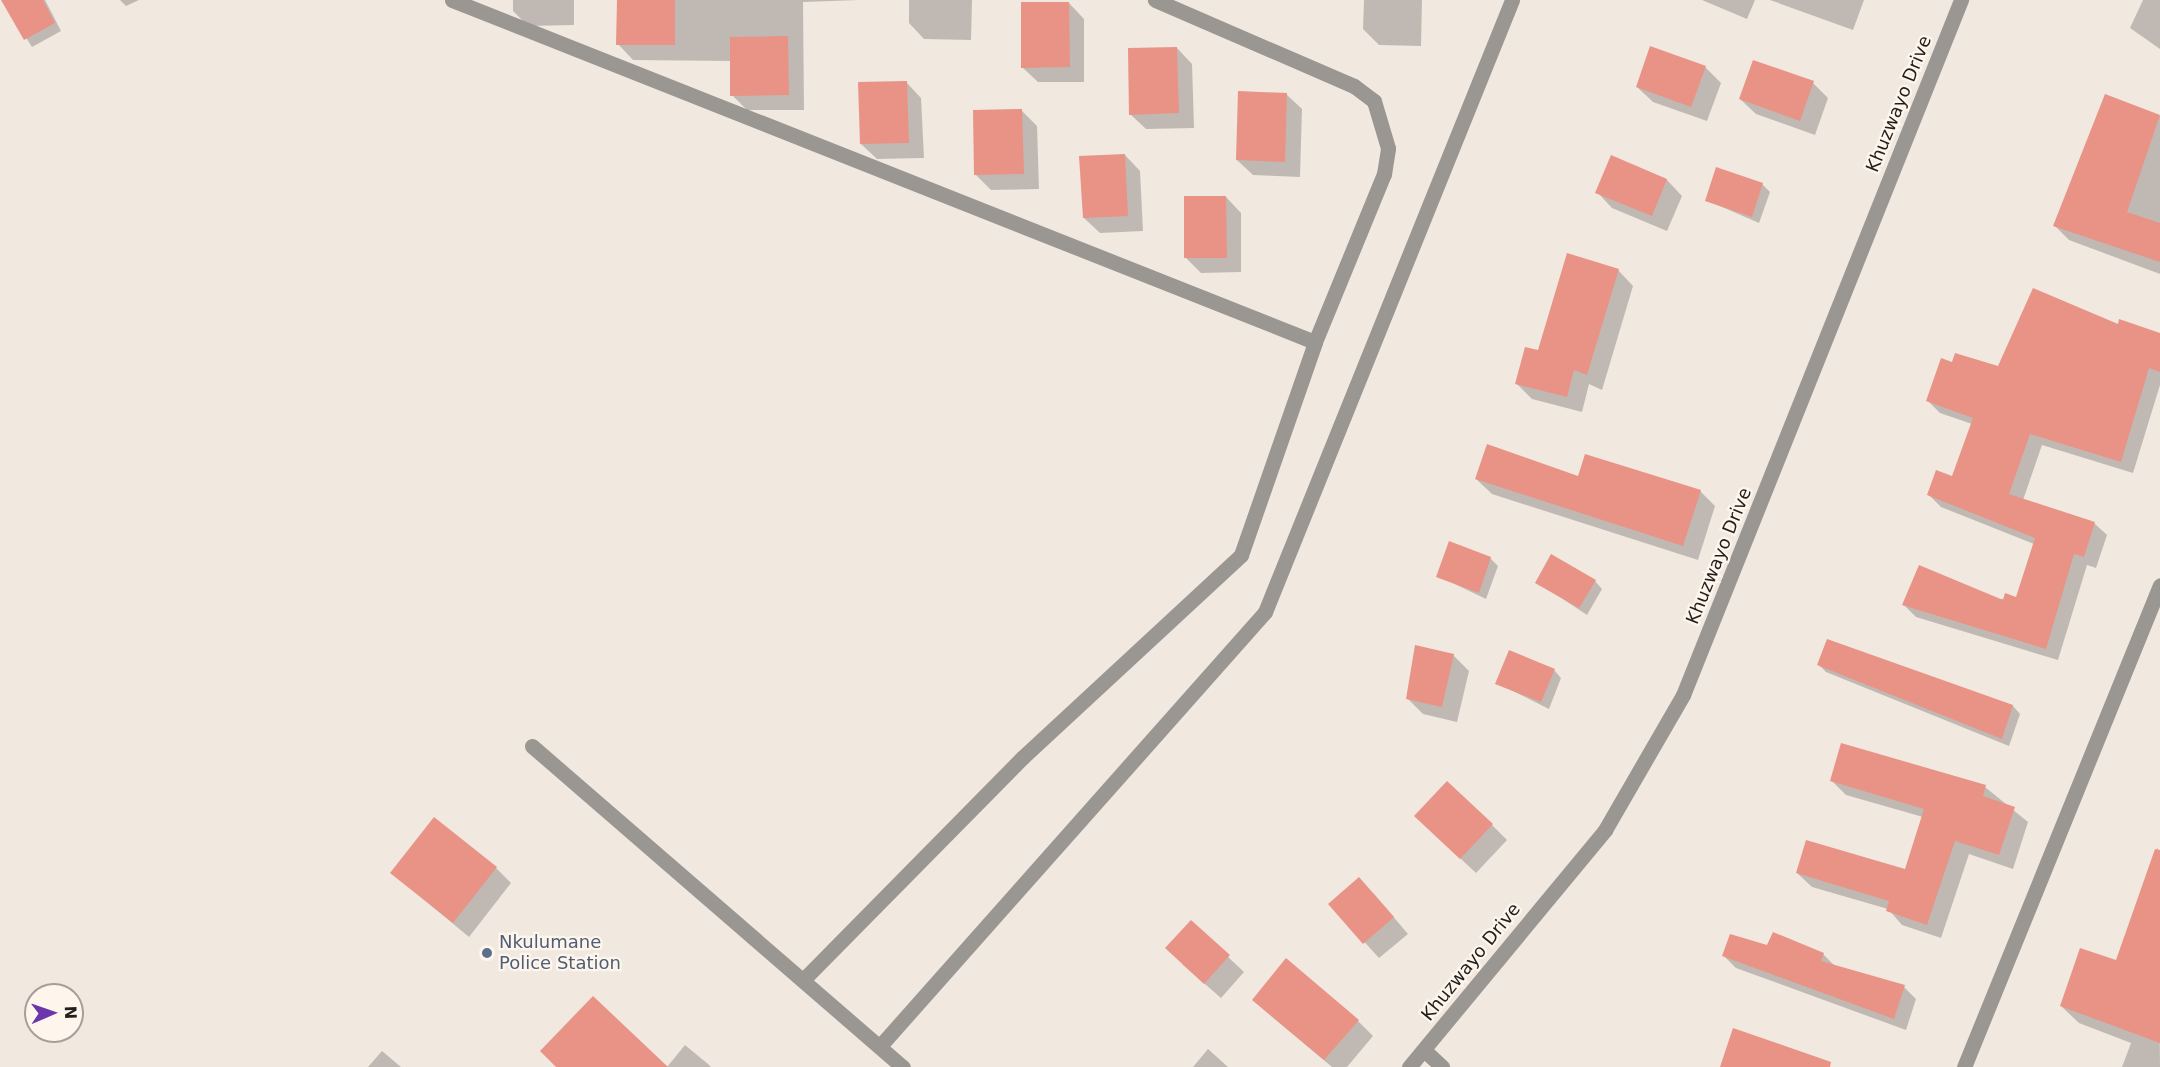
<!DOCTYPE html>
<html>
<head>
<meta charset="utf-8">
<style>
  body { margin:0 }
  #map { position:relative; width:2160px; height:1067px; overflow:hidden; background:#f1e8e0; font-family:"DejaVu Sans",sans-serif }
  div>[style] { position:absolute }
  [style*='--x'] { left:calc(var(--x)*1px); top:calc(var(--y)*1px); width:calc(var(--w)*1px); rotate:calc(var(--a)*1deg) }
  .shadow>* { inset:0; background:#0003 }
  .building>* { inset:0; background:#e99286 }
  .minor>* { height:15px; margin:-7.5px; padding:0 7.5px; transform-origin:7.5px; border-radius:7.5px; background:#9a9793 }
  .dots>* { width:16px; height:16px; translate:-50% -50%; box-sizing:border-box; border:3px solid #fef5ed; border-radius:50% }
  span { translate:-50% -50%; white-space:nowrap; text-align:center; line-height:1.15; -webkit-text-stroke:4.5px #fef5ed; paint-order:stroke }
  .street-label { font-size:18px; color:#221e1c }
  .service-label { font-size:18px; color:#4e5e75 }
  .left { translate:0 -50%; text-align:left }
  .north { position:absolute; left:24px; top:983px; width:60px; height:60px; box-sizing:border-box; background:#fef5ed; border:2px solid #a69f99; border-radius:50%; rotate:88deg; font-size:16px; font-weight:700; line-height:24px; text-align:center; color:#221e1c }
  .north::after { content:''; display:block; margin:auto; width:21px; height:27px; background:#6b36ac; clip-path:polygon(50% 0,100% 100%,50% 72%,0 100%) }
</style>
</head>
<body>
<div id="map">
  <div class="shadow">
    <div style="clip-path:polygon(2px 0,45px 0,61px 31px,32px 47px)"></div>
    <div style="clip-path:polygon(120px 0,139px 0,126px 6px)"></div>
    <div style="clip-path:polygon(513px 0,574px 0,574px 25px,528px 26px,513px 11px)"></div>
    <div style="clip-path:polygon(618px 0,859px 0,803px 2px,804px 110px,747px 110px,732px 95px,732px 61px,633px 60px,618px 44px)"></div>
    <div style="clip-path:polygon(909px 0,972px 0,971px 40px,924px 39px,909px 23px)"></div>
    <div style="clip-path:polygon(1364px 0,1422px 0,1421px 46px,1379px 45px,1363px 29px)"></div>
    <div style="clip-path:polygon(1702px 0,1755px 0,1747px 19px)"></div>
    <div style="clip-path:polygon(1770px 0,1864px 0,1853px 30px)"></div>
    <div style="clip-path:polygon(2143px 0,2160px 0,2160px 49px,2130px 28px)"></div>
    <div style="clip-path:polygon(1069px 3px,1084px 19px,1084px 82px,1038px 82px,1022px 67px)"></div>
    <div style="clip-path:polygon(1177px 48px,1192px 64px,1194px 128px,1146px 129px,1130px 114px)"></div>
    <div style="clip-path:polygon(1705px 67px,1721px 83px,1707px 121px,1653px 102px,1637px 87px)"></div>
    <div style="clip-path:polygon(906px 82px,921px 98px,924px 158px,877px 159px,861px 144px)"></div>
    <div style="clip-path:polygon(1813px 83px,1828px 98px,1815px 135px,1756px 114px,1740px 99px)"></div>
    <div style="clip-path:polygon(1286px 94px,1302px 109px,1300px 177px,1253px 175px,1237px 160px)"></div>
    <div style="clip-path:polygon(2106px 96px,2160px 116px,2160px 274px,2069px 240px,2055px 226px)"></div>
    <div style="clip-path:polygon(1022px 111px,1037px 126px,1039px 189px,991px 190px,976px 175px)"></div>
    <div style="clip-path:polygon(1125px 155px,1140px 171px,1143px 231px,1100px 233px,1084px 218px)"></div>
    <div style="clip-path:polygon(1612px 157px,1667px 180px,1682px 196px,1667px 231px,1612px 208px,1597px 192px)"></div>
    <div style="clip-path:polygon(1762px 184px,1770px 192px,1759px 223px,1706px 200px)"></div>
    <div style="clip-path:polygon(1226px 197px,1241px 213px,1241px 272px,1201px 273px,1185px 257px)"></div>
    <div style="clip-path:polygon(1618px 270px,1633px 286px,1602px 390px,1589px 384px,1582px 412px,1532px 399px,1517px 384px,1539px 352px)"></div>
    <div style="clip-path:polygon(2119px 326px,2160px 335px,2160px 385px,2133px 473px,2042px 445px,2023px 500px,2094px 523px,2107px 535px,2096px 568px,2087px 565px,2058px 660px,1916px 617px,1904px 605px,2017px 598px,2034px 544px,1941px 507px,1929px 495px,1953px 477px,1972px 424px,1940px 413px,1928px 401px,1953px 364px,1999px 368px)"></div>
    <div style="clip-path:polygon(1579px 478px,1700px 491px,1715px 506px,1698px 560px,1492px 494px,1476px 479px)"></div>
    <div style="clip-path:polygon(1490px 558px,1498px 566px,1486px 599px,1438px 576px)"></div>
    <div style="clip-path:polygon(1595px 581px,1602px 589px,1587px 615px,1537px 582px)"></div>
    <div style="clip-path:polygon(1828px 640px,2013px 706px,2020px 714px,2009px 746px,1826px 672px,1819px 665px)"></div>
    <div style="clip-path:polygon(1453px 655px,1469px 671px,1457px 722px,1423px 714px,1408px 699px)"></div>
    <div style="clip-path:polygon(1554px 670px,1561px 678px,1549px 709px,1497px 683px)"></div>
    <div style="clip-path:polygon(1832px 781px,1985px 787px,2028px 822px,2013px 869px,1969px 854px,1941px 938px,1902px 925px,1888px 909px,1812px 887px,1797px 873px,1906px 871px,1923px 817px,1846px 795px)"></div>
    <div style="clip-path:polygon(1492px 825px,1507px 840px,1476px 873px,1432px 832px)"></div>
    <div style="clip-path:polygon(2158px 847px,2160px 1067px,2122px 1067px,2131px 1043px,2079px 1023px,2061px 1006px,2117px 962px)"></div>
    <div style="clip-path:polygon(496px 868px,511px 883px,469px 937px,392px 873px)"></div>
    <div style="clip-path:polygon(1374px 894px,1408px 934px,1379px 958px,1330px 904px)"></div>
    <div style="clip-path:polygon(1191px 922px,1244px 972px,1221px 998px,1182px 964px)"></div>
    <div style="clip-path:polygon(1768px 947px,1823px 954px,1835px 966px,1904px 987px,1916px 999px,1906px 1030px,1736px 968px,1724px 956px)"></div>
    <div style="clip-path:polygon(1270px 1015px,1358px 1021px,1373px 1036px,1347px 1067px,1332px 1067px)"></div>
    <div style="clip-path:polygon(685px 1045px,708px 1064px,711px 1067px,667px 1067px)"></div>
    <div style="clip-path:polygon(1208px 1049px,1228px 1067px,1193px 1067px)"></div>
    <div style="clip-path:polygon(382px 1051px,401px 1067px,368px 1067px)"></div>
  </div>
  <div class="building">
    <div style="clip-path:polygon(1px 0,43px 0,55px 23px,24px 40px)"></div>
    <div style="clip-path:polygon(617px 0,675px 0,675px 45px,616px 45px)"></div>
    <div style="clip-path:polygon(1021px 2px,1069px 2px,1070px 67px,1021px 68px)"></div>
    <div style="clip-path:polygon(788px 36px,789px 95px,730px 96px,730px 37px)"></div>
    <div style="clip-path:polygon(1650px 46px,1706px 66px,1691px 107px,1636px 87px)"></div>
    <div style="clip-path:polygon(1177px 47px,1179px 113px,1129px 115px,1128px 48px)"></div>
    <div style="clip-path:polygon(1753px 60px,1814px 81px,1800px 121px,1739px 99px)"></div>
    <div style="clip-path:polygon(907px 81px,909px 143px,860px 144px,858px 82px)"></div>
    <div style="clip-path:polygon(1238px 91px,1287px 93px,1285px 162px,1236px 160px)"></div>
    <div style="clip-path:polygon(2105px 94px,2160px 115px,2127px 212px,2160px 223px,2160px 262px,2053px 226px)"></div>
    <div style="clip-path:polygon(1022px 109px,1024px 174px,974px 175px,973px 110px)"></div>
    <div style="clip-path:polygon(1125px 154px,1128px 216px,1083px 218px,1079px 156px)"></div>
    <div style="clip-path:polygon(1611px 155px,1667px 179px,1652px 216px,1595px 193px)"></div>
    <div style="clip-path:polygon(1716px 167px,1763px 183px,1752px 217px,1705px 201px)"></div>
    <div style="clip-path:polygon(1184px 196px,1226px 196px,1227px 258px,1184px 258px)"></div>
    <div style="clip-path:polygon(1567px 253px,1619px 269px,1587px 375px,1574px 370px,1567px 397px,1515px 384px,1525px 347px,1538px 350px)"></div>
    <div style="clip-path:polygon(2033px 288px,2118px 324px,2119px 319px,2160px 333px,2160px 372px,2149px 368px,2121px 462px,2030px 434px,2009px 494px,2095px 522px,2084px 557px,2074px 554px,2046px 649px,1902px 605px,1919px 565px,2003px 600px,2005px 593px,2016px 597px,2035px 538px,1927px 495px,1936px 470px,1952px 476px,1973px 418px,1926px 401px,1941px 358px,1952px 362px,1955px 353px,1998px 366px)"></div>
    <div style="clip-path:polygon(1487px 444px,1578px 476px,1585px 454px,1701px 490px,1683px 546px,1475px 479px)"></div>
    <div style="clip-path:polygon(1449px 541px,1491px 557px,1479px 593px,1436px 577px)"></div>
    <div style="clip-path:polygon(1551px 554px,1596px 580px,1579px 608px,1535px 583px)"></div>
    <div style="clip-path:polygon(1827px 639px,2013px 705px,2002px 739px,1817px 665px)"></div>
    <div style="clip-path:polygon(1415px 645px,1454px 654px,1442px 707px,1406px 699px)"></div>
    <div style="clip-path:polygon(1509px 650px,1555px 669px,1541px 702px,1495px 684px)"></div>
    <div style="clip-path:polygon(1841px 743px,1986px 785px,1983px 796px,2015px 807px,1999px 855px,1955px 841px,1927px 925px,1886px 911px,1889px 901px,1796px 873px,1806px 840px,1905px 869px,1924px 809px,1830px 781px)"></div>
    <div style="clip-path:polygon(1447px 781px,1493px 824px,1460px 859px,1414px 816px)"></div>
    <div style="clip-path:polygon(434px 817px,497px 867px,453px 923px,390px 873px)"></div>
    <div style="clip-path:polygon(2155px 849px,2160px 850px,2160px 1043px,2060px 1006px,2080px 948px,2116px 960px)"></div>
    <div style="clip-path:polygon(1359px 877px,1394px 917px,1363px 944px,1328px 904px)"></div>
    <div style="clip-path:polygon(1191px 920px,1230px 955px,1204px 984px,1165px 948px)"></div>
    <div style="clip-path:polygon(1773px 932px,1824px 953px,1821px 961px,1905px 985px,1894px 1019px,1722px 956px,1730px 934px,1767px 945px)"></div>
    <div style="clip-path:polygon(1286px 958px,1359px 1020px,1324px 1060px,1252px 1000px)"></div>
    <div style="clip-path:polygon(593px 996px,668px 1067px,556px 1067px,540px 1051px)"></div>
    <div style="clip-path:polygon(1733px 1028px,1831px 1062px,1830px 1067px,1720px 1067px)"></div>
  </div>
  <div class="minor">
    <div style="--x:452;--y:0;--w:928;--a:21.62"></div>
    <div style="--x:532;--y:746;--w:491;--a:40.9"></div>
    <div style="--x:803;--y:980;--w:313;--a:-45.4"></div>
    <div style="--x:1023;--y:757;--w:297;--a:-42.8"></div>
    <div style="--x:1241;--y:555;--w:225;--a:-70.8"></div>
    <div style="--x:1315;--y:342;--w:182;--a:-67.7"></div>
    <div style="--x:1384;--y:174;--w:26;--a:-81"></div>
    <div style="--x:1388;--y:148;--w:49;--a:-106.6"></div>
    <div style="--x:1374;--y:101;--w:25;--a:-143"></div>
    <div style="--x:1354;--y:86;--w:217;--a:-156.6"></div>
    <div style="--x:880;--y:1046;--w:580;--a:-48.42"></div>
    <div style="--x:1265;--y:612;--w:660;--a:-68.02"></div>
    <div style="--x:1424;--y:1050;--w:25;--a:43"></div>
    <div style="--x:1409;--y:1067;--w:308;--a:-50.4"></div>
    <div style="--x:1605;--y:830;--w:156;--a:-60"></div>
    <div style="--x:1683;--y:695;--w:749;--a:-68.2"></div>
    <div style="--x:1964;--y:1067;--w:520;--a:-67.87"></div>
  </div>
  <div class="dots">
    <div style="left:487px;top:953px;background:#5c6f8a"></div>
  </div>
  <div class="street-label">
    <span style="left:1899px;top:104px;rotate:-68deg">Khuzwayo Drive</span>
    <span style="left:1719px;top:556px;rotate:-68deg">Khuzwayo Drive</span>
    <span style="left:1471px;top:962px;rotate:-51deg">Khuzwayo Drive</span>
  </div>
  <div class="service-label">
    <span class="left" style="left:499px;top:953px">Nkulumane<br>Police Station</span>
  </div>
  <div class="north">N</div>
</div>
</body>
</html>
